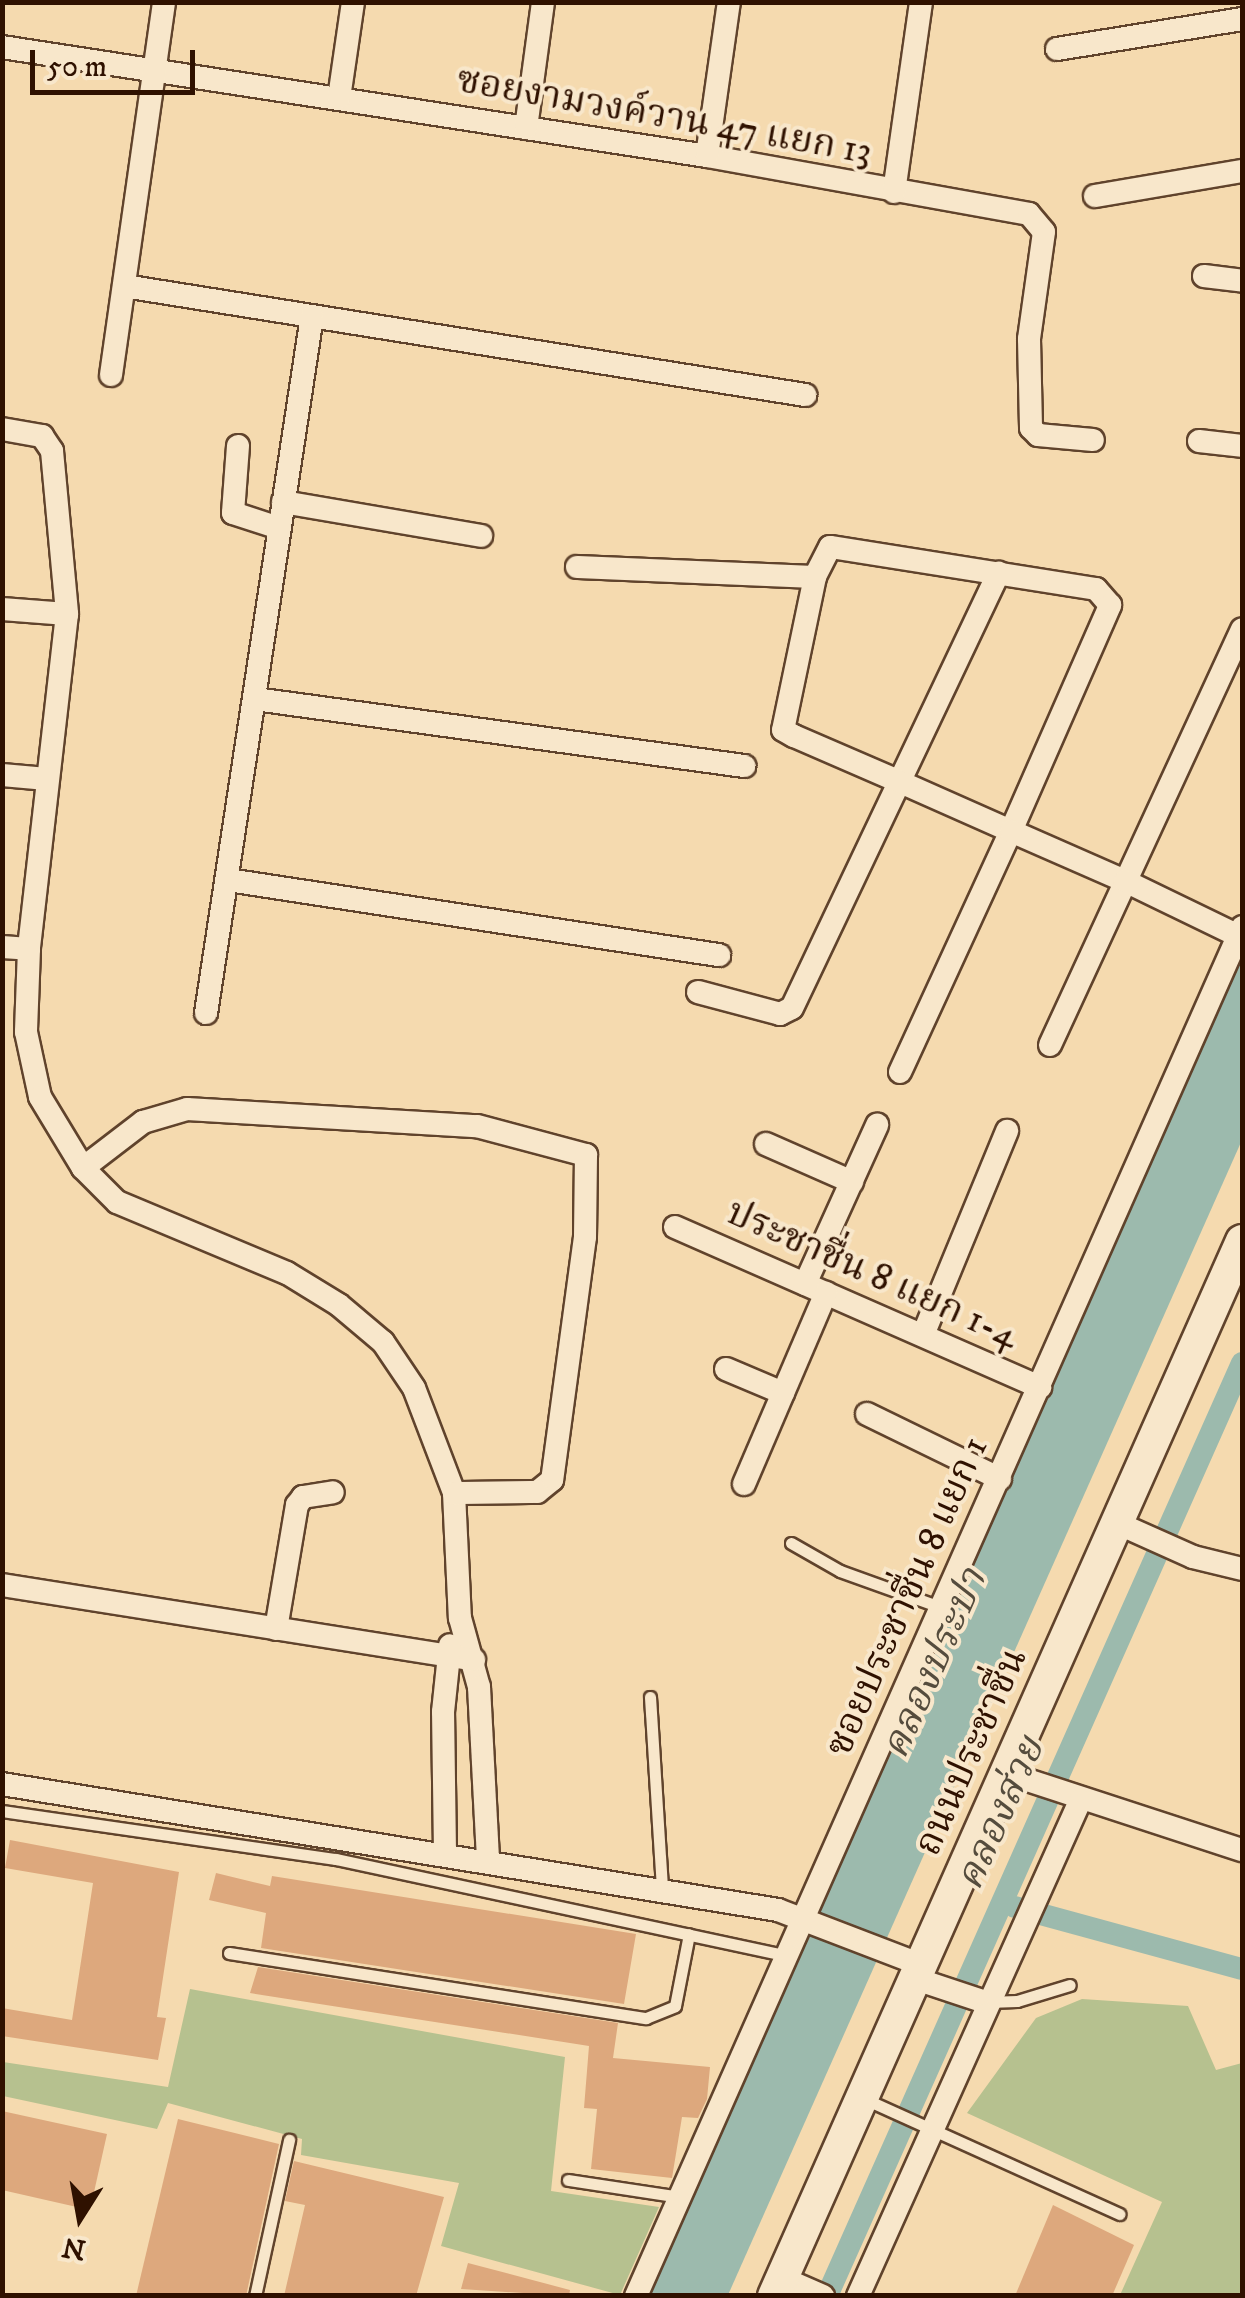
<!DOCTYPE html>
<html>
<head>
<meta charset="utf-8">
<style>
  body { margin:0 }
  #map { position:relative; width:1245px; height:2298px; overflow:hidden; background:#f5daaf; font-family:"IM FELL DW Pica","Noto Serif Thai",serif }
  div>[style] { position:absolute }
  [style*='--x'] { left:calc(var(--x)*1px); top:calc(var(--y)*1px); width:calc(var(--w)*1px); rotate:calc(var(--a)*1deg) }
  .green>* { inset:0; background:#b6c18f }
  .water>* { inset:0; background:#9cbaad }
  .canal>* { height:22px; margin:-11px; padding:0 11px; transform-origin:11px; border-radius:11px; background:#9cbaad }
  .building>* { inset:0; background:#dda87d }
  .roads { filter:drop-shadow(2px 0 #60432c) drop-shadow(-2px 0 #60432c) drop-shadow(0 2px #60432c) drop-shadow(0 -2px #60432c) }
  .service>* { height:11px; margin:-5.5px; padding:0 5.5px; transform-origin:5.5px; border-radius:5.5px; background:#f8e7cb }
  .minor>* { height:22px; margin:-11px; padding:0 11px; transform-origin:11px; border-radius:11px; background:#f8e7cb }
  .secondary>* { height:32px; margin:-16px; padding:0 16px; transform-origin:16px; border-radius:16px; background:#f8e7cb }
  span { translate:-50% -50%; white-space:nowrap; text-align:center; line-height:1.15; -webkit-text-stroke:8px #f8e7cb; paint-order:stroke }
  .street-label { font-size:38px; color:#2f1100 }
  .water-label { font-size:40px; color:#554c3d; font-style:italic }
  .frame { position:absolute; inset:0; border:5px solid #2f1100; pointer-events:none }
  .north { position:absolute; left:30px; top:2168px; width:100px; height:100px; -webkit-text-stroke:8px #f8e7cb; paint-order:stroke; rotate:191deg; font-size:28px; font-weight:700; line-height:40px; text-align:center; color:#2f1100 }
  .north::after { content:''; display:block; margin:auto; width:35px; height:45px; background:#2f1100; clip-path:polygon(50% 0,100% 100%,50% 72%,0 100%) }
  .scale { position:absolute; left:30px; top:50px; width:165px; height:45px; box-sizing:border-box; border:5px solid #2f1100; border-top:0; padding-left:12px; font-size:30px; line-height:35px; white-space:nowrap; color:#2f1100; -webkit-text-stroke:8px #f8e7cb; paint-order:stroke }
</style>
</head>
<body>
<div id="map">
  <div class="green">
    <div style="clip-path:polygon(190px 1989px,565px 2057px,551px 2191px,659px 2207px,620px 2295px,441px 2246px,459px 2183px,301px 2155px,302px 2139px,168px 2103px,157px 2129px,3px 2096px,3px 2062px,168px 2087px)"></div>
    <div style="clip-path:polygon(1082px 1999px,1188px 2006px,1216px 2070px,1242px 2063px,1242px 2295px,1120px 2295px,1162px 2202px,967px 2113px,1036px 2018px)"></div>
  </div>
  <div class="water">
    <div style="clip-path:polygon(1242px 947px,1242px 1140px,728px 2295px,642px 2296px)"></div>
  </div>
  <div class="canal">
    <div style="--x:1015;--y:1907;--w:235;--a:15.3"></div>
    <div style="--x:827;--y:2296;--w:1021;--a:-66.02"></div>
  </div>
  <div class="building">
    <div style="clip-path:polygon(10px 1840px,179px 1872px,157px 2017px,166px 2018px,158px 2060px,2px 2036px,2px 2008px,72px 2020px,93px 1883px,5px 1868px)"></div>
    <div style="clip-path:polygon(216px 1873px,270px 1886px,272px 1876px,636px 1934px,624px 2004px,261px 1948px,266px 1913px,209px 1900px)"></div>
    <div style="clip-path:polygon(258px 1967px,618px 2023px,613px 2058px,710px 2067px,707px 2099px,698px 2118px,682px 2117px,672px 2178px,591px 2169px,597px 2109px,584px 2108px,589px 2046px,250px 1993px)"></div>
    <div style="clip-path:polygon(2px 2111px,107px 2134px,90px 2210px,2px 2190px)"></div>
    <div style="clip-path:polygon(178px 2119px,279px 2144px,246px 2296px,136px 2296px)"></div>
    <div style="clip-path:polygon(294px 2161px,444px 2197px,416px 2296px,284px 2296px,305px 2205px,285px 2201px)"></div>
    <div style="clip-path:polygon(1053px 2205px,1134px 2245px,1112px 2296px,1015px 2296px)"></div>
    <div style="clip-path:polygon(468px 2263px,570px 2290px,569px 2296px,461px 2289px)"></div>
  </div>
  <div class="roads">
    <div class="service">
      <div style="--x:791;--y:1543;--w:56;--a:29.7"></div>
      <div style="--x:840;--y:1571;--w:109;--a:19.8"></div>
      <div style="--x:650;--y:1697;--w:193;--a:86.4"></div>
      <div style="--x:2;--y:1811;--w:337;--a:8.2"></div>
      <div style="--x:336;--y:1859;--w:459;--a:12.1"></div>
      <div style="--x:229;--y:1953;--w:422;--a:8.9"></div>
      <div style="--x:646;--y:2018;--w:31;--a:-22"></div>
      <div style="--x:675;--y:2006;--w:73;--a:-79"></div>
      <div style="--x:987;--y:2002;--w:30;--a:-2"></div>
      <div style="--x:1017;--y:2001;--w:55;--a:-16.8"></div>
      <div style="--x:867;--y:2100;--w:277;--a:24.3"></div>
      <div style="--x:568;--y:2180;--w:113;--a:8.6"></div>
      <div style="--x:255;--y:2296;--w:160;--a:-77.7"></div>
    </div>
    <div class="minor">
      <div style="--x:2;--y:47;--w:713;--a:8.79"></div>
      <div style="--x:707;--y:156;--w:327;--a:10.2"></div>
      <div style="--x:1029;--y:214;--w:23;--a:50"></div>
      <div style="--x:1044;--y:232;--w:108;--a:98"></div>
      <div style="--x:1029;--y:339;--w:89;--a:88.7"></div>
      <div style="--x:1031;--y:428;--w:10;--a:45"></div>
      <div style="--x:1038;--y:435;--w:55;--a:5.2"></div>
      <div style="--x:1057;--y:49;--w:187;--a:-9.2"></div>
      <div style="--x:339;--y:98;--w:97;--a:-81.7"></div>
      <div style="--x:526;--y:128;--w:127;--a:-82.3"></div>
      <div style="--x:707;--y:156;--w:156;--a:-81.9"></div>
      <div style="--x:894;--y:192;--w:192;--a:-81.9"></div>
      <div style="--x:1095;--y:196;--w:149;--a:-9.7"></div>
      <div style="--x:1204;--y:276;--w:38;--a:7"></div>
      <div style="--x:124;--y:286;--w:690;--a:9.09"></div>
      <div style="--x:111;--y:375;--w:377;--a:-81.9"></div>
      <div style="--x:2;--y:429;--w:41;--a:9.9"></div>
      <div style="--x:42;--y:436;--w:18;--a:56"></div>
      <div style="--x:52;--y:451;--w:164;--a:84.7"></div>
      <div style="--x:67;--y:614;--w:337;--a:96.5"></div>
      <div style="--x:29;--y:949;--w:83;--a:92.1"></div>
      <div style="--x:26;--y:1032;--w:66;--a:77.8"></div>
      <div style="--x:40;--y:1097;--w:83;--a:58.8"></div>
      <div style="--x:83;--y:1168;--w:48;--a:45"></div>
      <div style="--x:117;--y:1202;--w:184;--a:22.7"></div>
      <div style="--x:287;--y:1273;--w:61;--a:31.6"></div>
      <div style="--x:339;--y:1305;--w:57;--a:40.1"></div>
      <div style="--x:383;--y:1342;--w:55;--a:56"></div>
      <div style="--x:414;--y:1388;--w:112;--a:69.1"></div>
      <div style="--x:454;--y:1493;--w:125;--a:87.3"></div>
      <div style="--x:460;--y:1618;--w:72;--a:74.6"></div>
      <div style="--x:479;--y:1687;--w:173;--a:87"></div>
      <div style="--x:1199;--y:441;--w:43;--a:6.6"></div>
      <div style="--x:238;--y:446;--w:67;--a:94.3"></div>
      <div style="--x:233;--y:513;--w:48;--a:18.1"></div>
      <div style="--x:283;--y:502;--w:201;--a:9.7"></div>
      <div style="--x:577;--y:567;--w:238;--a:2.4"></div>
      <div style="--x:2;--y:609;--w:65;--a:4.4"></div>
      <div style="--x:255;--y:699;--w:494;--a:7.8"></div>
      <div style="--x:2;--y:775;--w:45;--a:5.1"></div>
      <div style="--x:228;--y:880;--w:497;--a:8.7"></div>
      <div style="--x:2;--y:947;--w:27;--a:4"></div>
      <div style="--x:698;--y:992;--w:85;--a:15"></div>
      <div style="--x:780;--y:1014;--w:13;--a:-27"></div>
      <div style="--x:792;--y:1008;--w:482;--a:-64.6"></div>
      <div style="--x:206;--y:1013;--w:705;--a:-81.35"></div>
      <div style="--x:1050;--y:1045;--w:458;--a:-65.2"></div>
      <div style="--x:900;--y:1072;--w:265;--a:-65.3"></div>
      <div style="--x:1011;--y:831;--w:247;--a:-66.3"></div>
      <div style="--x:1110;--y:605;--w:21;--a:-131"></div>
      <div style="--x:1096;--y:589;--w:269;--a:-171"></div>
      <div style="--x:830;--y:547;--w:34;--a:117"></div>
      <div style="--x:815;--y:577;--w:156;--a:101.8"></div>
      <div style="--x:783;--y:730;--w:13;--a:29"></div>
      <div style="--x:794;--y:736;--w:113;--a:23.4"></div>
      <div style="--x:898;--y:781;--w:124;--a:23.9"></div>
      <div style="--x:1011;--y:831;--w:124;--a:23.7"></div>
      <div style="--x:1125;--y:881;--w:127;--a:25.8"></div>
      <div style="--x:766;--y:1144;--w:94;--a:23.8"></div>
      <div style="--x:83;--y:1168;--w:76;--a:-37.5"></div>
      <div style="--x:143;--y:1122;--w:46;--a:-16.5"></div>
      <div style="--x:187;--y:1109;--w:290;--a:3.4"></div>
      <div style="--x:477;--y:1126;--w:113;--a:14.9"></div>
      <div style="--x:586;--y:1155;--w:82;--a:90.7"></div>
      <div style="--x:585;--y:1237;--w:245;--a:97.7"></div>
      <div style="--x:552;--y:1480;--w:19;--a:141"></div>
      <div style="--x:537;--y:1492;--w:83;--a:179.3"></div>
      <div style="--x:675;--y:1227;--w:399;--a:23.7"></div>
      <div style="--x:805;--y:1284;--w:175;--a:-65.6"></div>
      <div style="--x:923;--y:1335;--w:221;--a:-67.6"></div>
      <div style="--x:726;--y:1369;--w:62;--a:22.8"></div>
      <div style="--x:867;--y:1414;--w:148;--a:26"></div>
      <div style="--x:744;--y:1484;--w:208;--a:-66.8"></div>
      <div style="--x:1117;--y:1523;--w:83;--a:24.1"></div>
      <div style="--x:1193;--y:1557;--w:50;--a:13.8"></div>
      <div style="--x:2;--y:1585;--w:478;--a:9"></div>
      <div style="--x:276;--y:1629;--w:126;--a:-80.4"></div>
      <div style="--x:297;--y:1505;--w:10;--a:-53"></div>
      <div style="--x:303;--y:1497;--w:30;--a:-9"></div>
      <div style="--x:1006;--y:1773;--w:248;--a:18.1"></div>
      <div style="--x:2;--y:1784;--w:786;--a:9.22"></div>
      <div style="--x:778;--y:1910;--w:153;--a:21"></div>
      <div style="--x:445;--y:1853;--w:141;--a:-90.8"></div>
      <div style="--x:443;--y:1712;--w:67;--a:-84"></div>
      <div style="--x:916;--y:1979;--w:73;--a:18.4"></div>
      <div style="--x:782;--y:2278;--w:45;--a:23.7"></div>
      <div style="--x:636;--y:2296;--w:1497;--a:-66.12"></div>
      <div style="--x:858;--y:2296;--w:543;--a:-65.84"></div>
    </div>
    <div class="secondary">
      <div style="--x:774;--y:2296;--w:1154;--a:-66.08"></div>
    </div>
  </div>
  <div class="street-label">
    <span style="left:664px;top:117px;rotate:10deg">ซอยงามวงค์วาน 47 แยก 13</span>
    <span style="left:872px;top:1275px;rotate:24deg">ประชาชื่น 8 แยก 1-4</span>
    <span style="left:908px;top:1597px;rotate:-66deg">ซอยประชาชื่น 8 แยก 1</span>
    <span style="left:972px;top:1752px;rotate:-66deg">ถนนประชาชื่น</span>
  </div>
  <div class="water-label">
    <span style="left:935px;top:1664px;rotate:-66deg">คลองประปา</span>
    <span style="left:1001px;top:1814px;rotate:-66deg">คลองส่วย</span>
  </div>
  <div class="frame"></div>
  <div class="north">N</div>
  <div class="scale">50 m</div>
</div>
</body>
</html>
